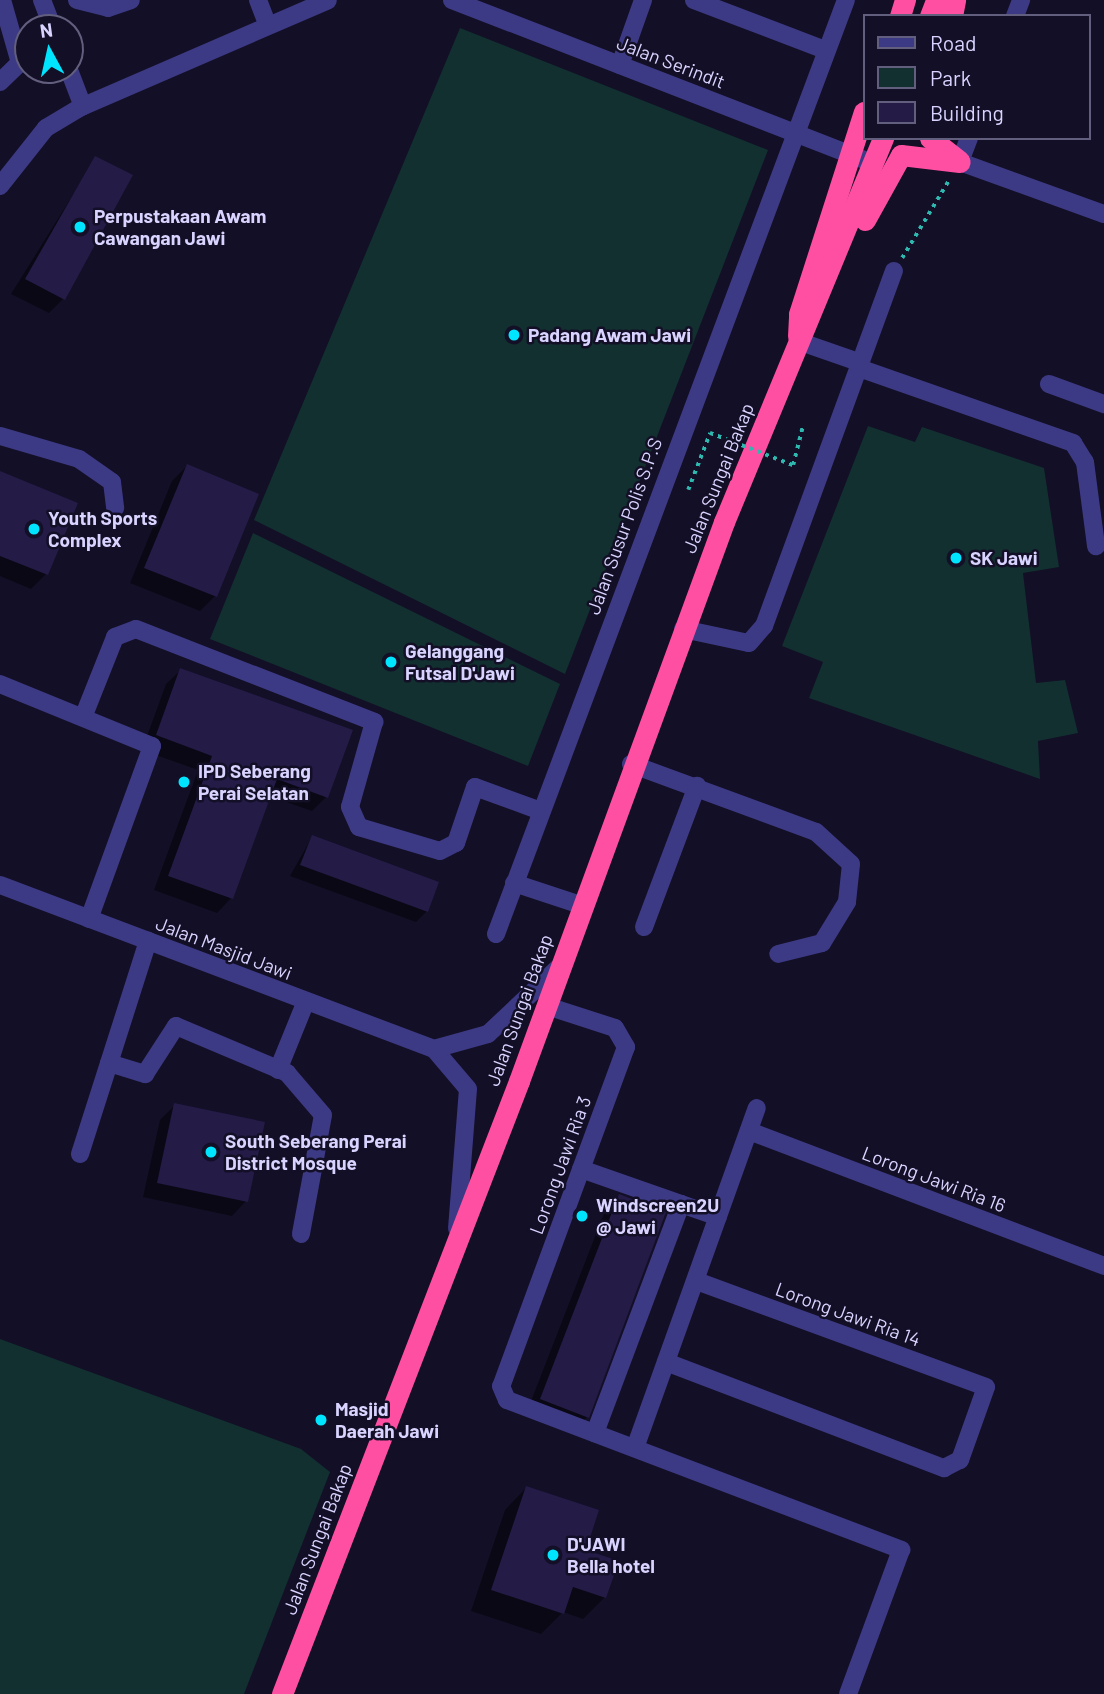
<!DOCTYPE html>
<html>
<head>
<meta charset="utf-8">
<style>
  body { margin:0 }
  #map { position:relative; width:1104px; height:1694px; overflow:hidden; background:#130f26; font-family:Barlow,sans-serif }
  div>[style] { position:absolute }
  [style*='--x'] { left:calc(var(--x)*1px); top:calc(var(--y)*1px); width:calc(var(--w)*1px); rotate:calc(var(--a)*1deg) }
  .green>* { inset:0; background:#12302f }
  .shadow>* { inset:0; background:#0007 }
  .building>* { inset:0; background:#241b47 }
  .path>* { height:3.5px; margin-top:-1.75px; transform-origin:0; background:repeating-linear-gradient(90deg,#2fb8b0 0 3.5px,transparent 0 8.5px) }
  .minor>* { height:18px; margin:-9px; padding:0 9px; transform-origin:9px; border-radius:9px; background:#3d3a85 }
  .highway>* { height:21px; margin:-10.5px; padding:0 10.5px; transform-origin:10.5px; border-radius:10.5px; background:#ff4fa3 }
  .path-bridge>* { height:3.5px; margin-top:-1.75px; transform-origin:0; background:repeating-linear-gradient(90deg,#2fb8b0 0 3.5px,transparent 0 8.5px) }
  .dots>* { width:19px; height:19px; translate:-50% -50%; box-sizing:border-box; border:4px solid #130f26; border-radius:50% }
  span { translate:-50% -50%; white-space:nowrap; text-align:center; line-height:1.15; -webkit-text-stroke:5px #130f26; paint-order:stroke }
  .street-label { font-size:19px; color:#d9d4ff }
  .poi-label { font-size:19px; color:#d9d4ff; font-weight:700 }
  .left { translate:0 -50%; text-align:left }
  .legend { position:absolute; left:863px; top:14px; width:228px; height:126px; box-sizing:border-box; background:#130f26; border:2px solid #625e7d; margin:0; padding:9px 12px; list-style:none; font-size:21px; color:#d9d4ff }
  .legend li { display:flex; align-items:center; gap:14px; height:35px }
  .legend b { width:35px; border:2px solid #625e7d }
  .north { position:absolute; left:14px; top:14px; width:70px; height:70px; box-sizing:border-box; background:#130f26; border:2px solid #625e7d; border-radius:50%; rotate:352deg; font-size:19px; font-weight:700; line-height:28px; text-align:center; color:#d9d4ff }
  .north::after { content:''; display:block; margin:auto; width:24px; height:32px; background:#00e5ff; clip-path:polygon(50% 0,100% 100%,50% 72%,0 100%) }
</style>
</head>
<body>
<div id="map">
  <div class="green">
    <div style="clip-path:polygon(460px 28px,768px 150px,565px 674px,254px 520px)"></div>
    <div style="clip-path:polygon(868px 426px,915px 442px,922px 427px,1044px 468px,1059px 567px,1023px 573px,1036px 683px,1065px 680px,1078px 733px,1038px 741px,1040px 779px,809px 698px,823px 662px,782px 646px)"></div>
    <div style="clip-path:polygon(253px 533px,560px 684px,528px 766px,210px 639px)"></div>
    <div style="clip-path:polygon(0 1339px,301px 1449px,330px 1472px,244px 1694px,0 1694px)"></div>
  </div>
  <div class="shadow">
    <div style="clip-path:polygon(96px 158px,63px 299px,49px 313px,11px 294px)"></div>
    <div style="clip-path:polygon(187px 466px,257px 495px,215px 596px,200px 611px,130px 583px,172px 481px)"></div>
    <div style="clip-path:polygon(0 473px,76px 504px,46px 574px,31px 589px,0 576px)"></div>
    <div style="clip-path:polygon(181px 670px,326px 797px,312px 811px,269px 796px,231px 898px,217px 913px,154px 890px,198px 770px,142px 750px,166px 684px)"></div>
    <div style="clip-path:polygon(312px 837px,427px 911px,416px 922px,290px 876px)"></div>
    <div style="clip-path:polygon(175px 1105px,246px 1201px,232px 1216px,143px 1197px,160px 1120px)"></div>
    <div style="clip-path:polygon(619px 1196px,587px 1417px,572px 1432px,526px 1414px,605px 1211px)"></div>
    <div style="clip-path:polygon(526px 1488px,584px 1551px,605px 1597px,583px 1619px,563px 1612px,541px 1634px,471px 1611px,505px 1510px)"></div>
  </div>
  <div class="building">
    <div style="clip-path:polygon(95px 156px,133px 175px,65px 300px,25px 279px)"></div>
    <div style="clip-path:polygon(187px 464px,259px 494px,217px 597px,144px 568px)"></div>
    <div style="clip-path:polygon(0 471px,78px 503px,48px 575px,0 556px)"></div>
    <div style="clip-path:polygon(180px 668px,353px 730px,328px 798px,277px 779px,233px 899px,168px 876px,212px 756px,156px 735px)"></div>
    <div style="clip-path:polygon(312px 835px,439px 882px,428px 912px,300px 865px)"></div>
    <div style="clip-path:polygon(174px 1103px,265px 1122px,248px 1202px,157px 1183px)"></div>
    <div style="clip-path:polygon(619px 1194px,666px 1212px,589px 1418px,540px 1399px)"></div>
    <div style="clip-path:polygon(526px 1486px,599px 1510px,586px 1550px,619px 1561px,606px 1598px,573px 1587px,564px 1614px,491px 1590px)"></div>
  </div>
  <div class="path">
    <div style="--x:902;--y:258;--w:91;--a:-58.9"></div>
    <div style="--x:793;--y:465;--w:38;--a:-76"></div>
    <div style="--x:688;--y:490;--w:61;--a:-68.9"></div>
  </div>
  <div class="minor">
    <div style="--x:42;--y:0;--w:30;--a:69"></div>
    <div style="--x:77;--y:0;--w:32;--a:14"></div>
    <div style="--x:108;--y:8;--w:24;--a:-19"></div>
    <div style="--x:258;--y:0;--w:26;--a:69"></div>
    <div style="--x:452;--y:0;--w:453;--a:21.2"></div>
    <div style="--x:694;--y:0;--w:140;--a:20.9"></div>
    <div style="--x:1015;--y:16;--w:17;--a:-69"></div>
    <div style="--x:620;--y:65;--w:69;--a:-70.5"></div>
    <div style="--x:69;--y:70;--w:39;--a:69"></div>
    <div style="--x:0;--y:82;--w:28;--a:-44"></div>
    <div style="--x:20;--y:63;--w:66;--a:-105.9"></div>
    <div style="--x:969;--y:138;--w:26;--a:111"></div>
    <div style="--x:960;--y:162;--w:153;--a:19.9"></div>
    <div style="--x:0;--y:186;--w:74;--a:-51.6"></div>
    <div style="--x:46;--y:128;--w:39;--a:-31"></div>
    <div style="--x:79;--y:108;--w:271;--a:-23.4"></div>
    <div style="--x:798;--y:341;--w:67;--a:19.2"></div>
    <div style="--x:859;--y:368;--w:227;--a:19.3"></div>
    <div style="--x:1073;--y:443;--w:22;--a:58"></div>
    <div style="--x:1085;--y:462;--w:85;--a:82.5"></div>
    <div style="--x:1049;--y:384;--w:59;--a:20"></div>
    <div style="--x:0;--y:436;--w:82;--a:16.2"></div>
    <div style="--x:79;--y:459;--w:40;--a:34.9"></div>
    <div style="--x:112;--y:482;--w:26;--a:83"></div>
    <div style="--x:683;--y:629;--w:67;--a:12"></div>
    <div style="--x:749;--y:643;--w:23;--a:-49"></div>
    <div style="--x:764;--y:626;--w:378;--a:-69.9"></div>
    <div style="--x:0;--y:684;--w:164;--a:22.2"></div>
    <div style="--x:152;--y:746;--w:184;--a:110"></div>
    <div style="--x:84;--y:715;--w:84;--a:-68.3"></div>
    <div style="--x:115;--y:637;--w:22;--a:-21"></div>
    <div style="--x:136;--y:629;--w:256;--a:21.3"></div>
    <div style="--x:374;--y:722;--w:88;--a:105.8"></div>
    <div style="--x:350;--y:807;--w:22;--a:66"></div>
    <div style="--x:359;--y:827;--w:84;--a:16.5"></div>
    <div style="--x:440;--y:851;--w:18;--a:-27"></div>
    <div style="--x:456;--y:843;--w:59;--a:-71.3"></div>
    <div style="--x:475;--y:787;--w:70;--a:20"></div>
    <div style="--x:631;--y:764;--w:197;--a:20.2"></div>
    <div style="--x:816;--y:832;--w:47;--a:42.4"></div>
    <div style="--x:851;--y:864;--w:38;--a:96"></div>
    <div style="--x:847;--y:902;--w:48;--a:121.4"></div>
    <div style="--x:822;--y:943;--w:45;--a:166"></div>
    <div style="--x:514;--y:883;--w:71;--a:18.2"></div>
    <div style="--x:0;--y:885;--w:464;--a:20.7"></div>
    <div style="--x:434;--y:1049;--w:52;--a:49.6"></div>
    <div style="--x:468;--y:1089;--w:140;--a:94.5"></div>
    <div style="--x:644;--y:927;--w:151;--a:-69.4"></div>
    <div style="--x:496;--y:934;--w:997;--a:-69.46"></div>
    <div style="--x:547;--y:1006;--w:71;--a:17.9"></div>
    <div style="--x:615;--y:1028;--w:22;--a:60"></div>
    <div style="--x:626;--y:1047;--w:361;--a:110.2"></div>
    <div style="--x:501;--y:1386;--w:15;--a:67"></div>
    <div style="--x:507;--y:1400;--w:422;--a:20.8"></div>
    <div style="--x:901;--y:1550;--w:153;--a:110.2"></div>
    <div style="--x:434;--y:1049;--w:56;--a:-15.5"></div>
    <div style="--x:488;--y:1034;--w:96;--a:-43.3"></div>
    <div style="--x:109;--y:1063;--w:38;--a:17"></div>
    <div style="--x:145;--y:1074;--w:57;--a:-57.1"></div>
    <div style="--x:176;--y:1026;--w:121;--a:22.9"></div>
    <div style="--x:287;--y:1073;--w:55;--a:49.4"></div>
    <div style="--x:323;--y:1115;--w:121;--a:100.5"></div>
    <div style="--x:278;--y:1070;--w:74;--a:-67.9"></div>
    <div style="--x:749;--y:1131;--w:380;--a:20.8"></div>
    <div style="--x:80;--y:1154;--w:224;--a:-72.3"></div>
    <div style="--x:581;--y:1169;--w:106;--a:19.3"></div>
    <div style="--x:681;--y:1204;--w:245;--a:110.6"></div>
    <div style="--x:681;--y:1204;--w:39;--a:19"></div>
    <div style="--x:666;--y:1362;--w:298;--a:20.9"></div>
    <div style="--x:944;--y:1468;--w:18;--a:-27"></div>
    <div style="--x:960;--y:1460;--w:77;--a:-70.4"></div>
    <div style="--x:986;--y:1387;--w:309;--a:-159.9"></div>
    <div style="--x:635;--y:1448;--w:361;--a:-70.3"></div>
  </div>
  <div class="highway">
    <div style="--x:900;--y:16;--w:17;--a:-73"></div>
    <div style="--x:930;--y:16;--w:17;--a:-69"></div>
    <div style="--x:952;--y:16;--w:16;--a:-79"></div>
    <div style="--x:930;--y:138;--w:37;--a:38"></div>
    <div style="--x:865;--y:220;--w:74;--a:-61"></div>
    <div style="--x:901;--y:155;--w:59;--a:6.8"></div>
    <div style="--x:798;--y:336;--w:22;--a:-87"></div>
    <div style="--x:799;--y:314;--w:212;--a:-72.2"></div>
    <div style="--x:282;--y:1694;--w:657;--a:-68.86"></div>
    <div style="--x:519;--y:1081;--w:595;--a:-69.86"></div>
    <div style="--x:724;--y:522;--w:416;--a:-67.5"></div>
  </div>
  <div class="path-bridge">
    <div style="--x:710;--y:433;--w:89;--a:21.1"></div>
  </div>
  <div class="dots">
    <div style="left:80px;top:227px;background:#00e5ff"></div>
    <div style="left:514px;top:335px;background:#00e5ff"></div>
    <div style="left:34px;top:529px;background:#00e5ff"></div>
    <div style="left:956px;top:558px;background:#00e5ff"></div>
    <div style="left:391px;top:662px;background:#00e5ff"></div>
    <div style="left:184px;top:782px;background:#00e5ff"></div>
    <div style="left:211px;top:1152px;background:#00e5ff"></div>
    <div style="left:582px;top:1216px;background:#00e5ff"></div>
    <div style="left:321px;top:1420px;background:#00e5ff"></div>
    <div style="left:553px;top:1555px;background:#00e5ff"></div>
  </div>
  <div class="street-label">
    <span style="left:671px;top:62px;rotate:21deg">Jalan Serindit</span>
    <span style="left:718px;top:478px;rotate:-68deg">Jalan Sungai Bakap</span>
    <span style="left:624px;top:526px;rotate:-70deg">Jalan Susur Polis S.P.S</span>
    <span style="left:224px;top:948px;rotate:21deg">Jalan Masjid Jawi</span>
    <span style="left:519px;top:1010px;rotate:-70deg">Jalan Sungai Bakap</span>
    <span style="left:560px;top:1165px;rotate:-70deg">Lorong Jawi Ria 3</span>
    <span style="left:934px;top:1179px;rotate:21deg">Lorong Jawi Ria 16</span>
    <span style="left:848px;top:1314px;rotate:20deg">Lorong Jawi Ria 14</span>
    <span style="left:317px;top:1539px;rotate:-69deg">Jalan Sungai Bakap</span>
  </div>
  <div class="poi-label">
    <span class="left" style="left:94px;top:227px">Perpustakaan Awam<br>Cawangan Jawi</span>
    <span class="left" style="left:528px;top:335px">Padang Awam Jawi</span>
    <span class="left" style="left:48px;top:529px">Youth Sports<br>Complex</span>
    <span class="left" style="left:970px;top:558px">SK Jawi</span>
    <span class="left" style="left:405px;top:662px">Gelanggang<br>Futsal D'Jawi</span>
    <span class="left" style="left:198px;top:782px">IPD Seberang<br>Perai Selatan</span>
    <span class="left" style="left:225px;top:1152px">South Seberang Perai<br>District Mosque</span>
    <span class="left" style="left:596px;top:1216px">Windscreen2U<br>@ Jawi</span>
    <span class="left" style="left:335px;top:1420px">Masjid<br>Daerah Jawi</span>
    <span class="left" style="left:567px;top:1555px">D'JAWI<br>Bella hotel</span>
  </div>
  <ul class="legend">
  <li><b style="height:9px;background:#3d3a85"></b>Road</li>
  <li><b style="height:19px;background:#12302f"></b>Park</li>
  <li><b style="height:19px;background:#241b47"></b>Building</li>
  </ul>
  <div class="north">N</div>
</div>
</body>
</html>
